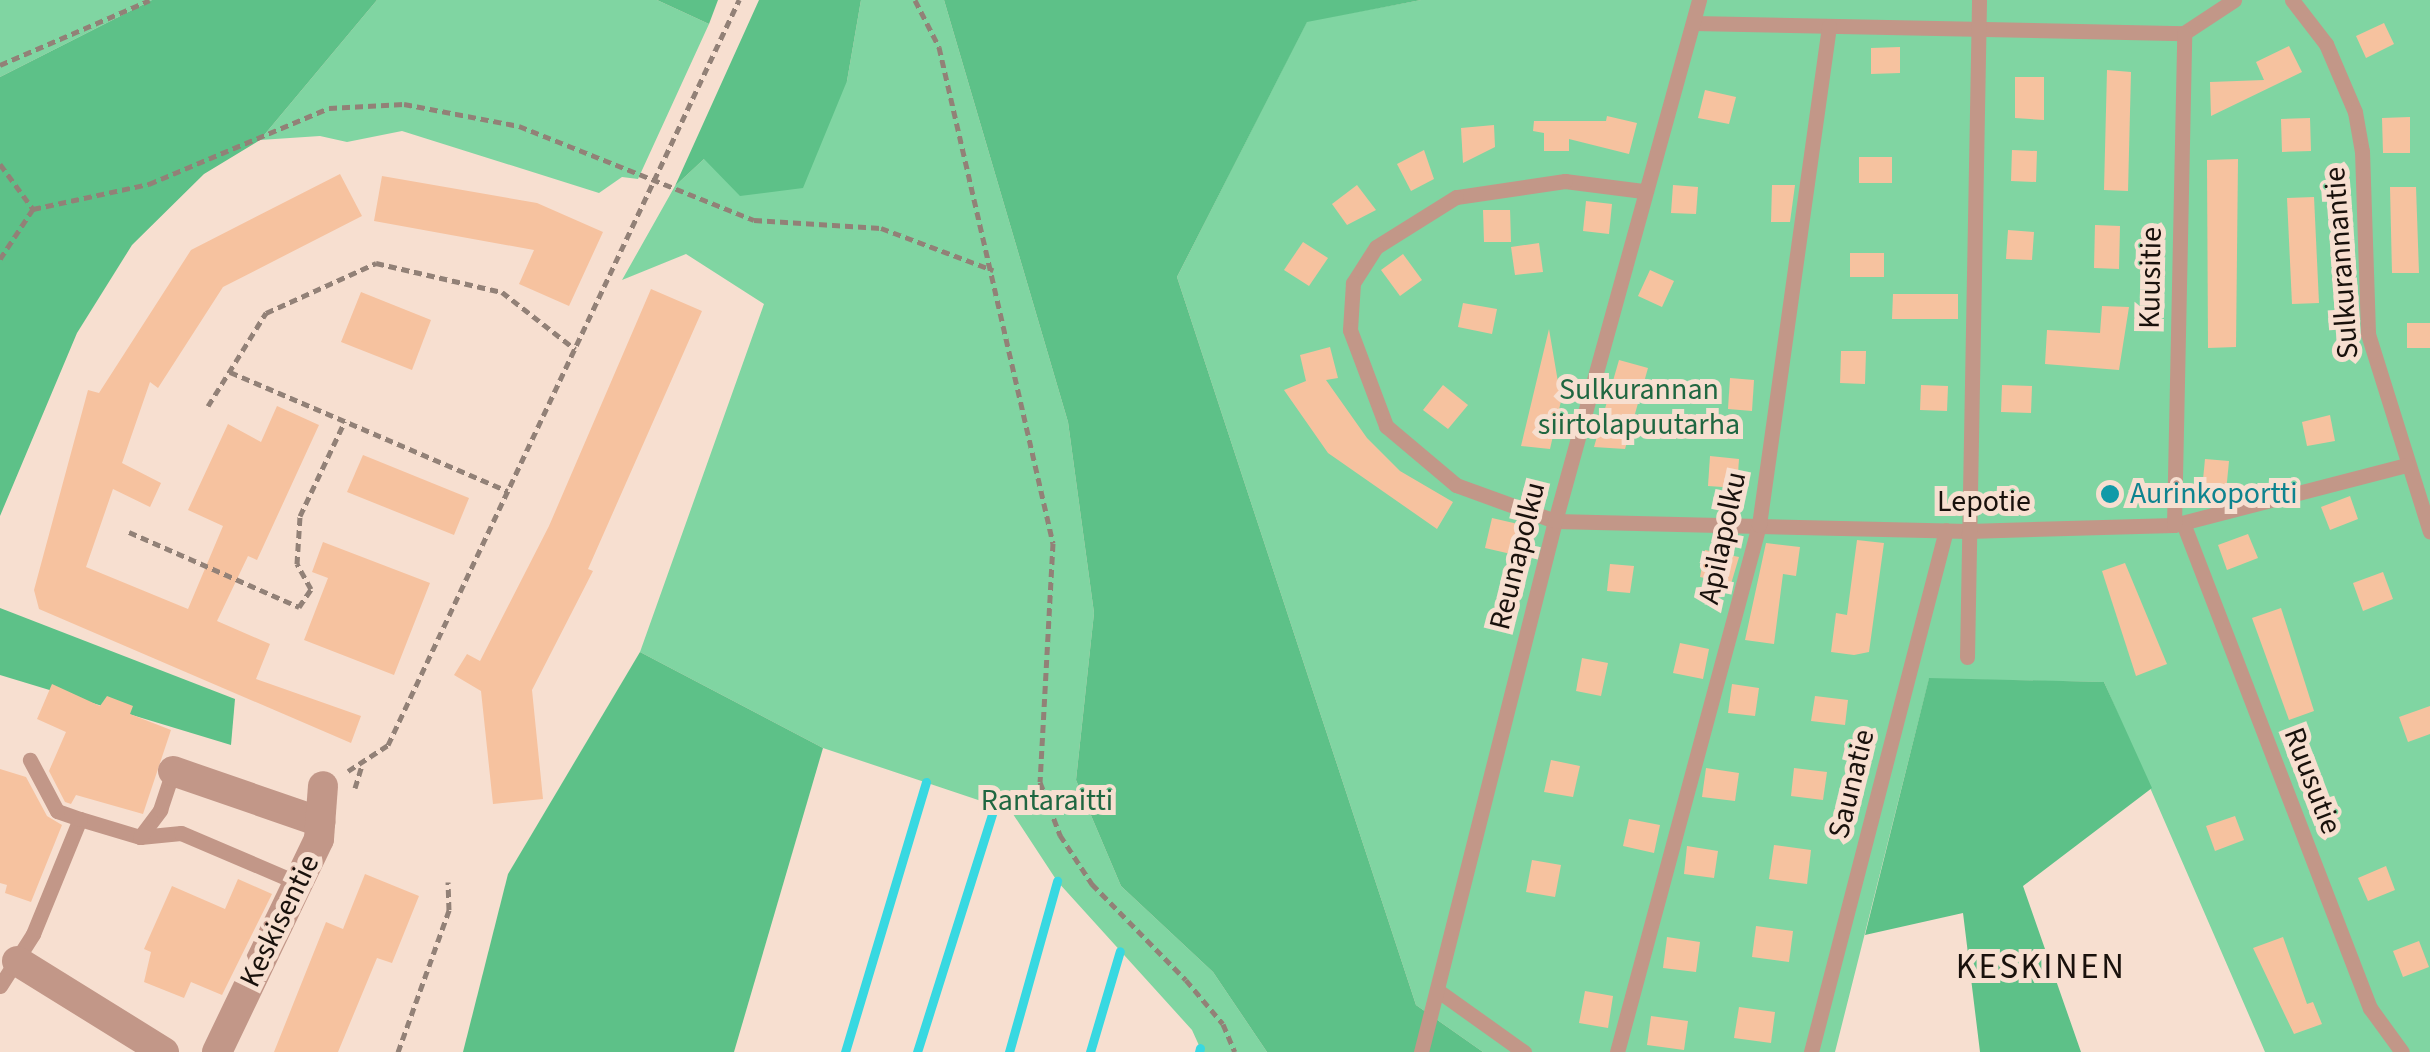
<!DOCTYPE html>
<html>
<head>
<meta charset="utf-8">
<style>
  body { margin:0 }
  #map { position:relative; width:2430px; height:1052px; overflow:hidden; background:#f7dfd0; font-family:"Source Sans 3",sans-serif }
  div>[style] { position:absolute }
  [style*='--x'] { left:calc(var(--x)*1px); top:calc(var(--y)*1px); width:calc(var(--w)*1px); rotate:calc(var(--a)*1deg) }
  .green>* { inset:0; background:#80d5a2 }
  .forest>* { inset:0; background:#5dc188 }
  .stream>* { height:9px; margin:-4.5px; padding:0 4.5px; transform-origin:4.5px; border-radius:4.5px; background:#38d8e1 }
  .building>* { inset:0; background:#f6c29f }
  .path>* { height:5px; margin-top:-2.5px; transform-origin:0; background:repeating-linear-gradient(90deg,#928177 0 8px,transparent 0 13px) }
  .service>* { height:15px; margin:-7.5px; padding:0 7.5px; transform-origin:7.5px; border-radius:7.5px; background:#c29788 }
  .minor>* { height:30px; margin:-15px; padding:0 15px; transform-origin:15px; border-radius:15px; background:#c29788 }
  .dots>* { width:28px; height:28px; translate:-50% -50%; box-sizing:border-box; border:5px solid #f7dfd0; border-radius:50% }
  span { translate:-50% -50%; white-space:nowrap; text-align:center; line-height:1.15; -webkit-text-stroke:10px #f7dfd0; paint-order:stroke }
  .street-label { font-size:30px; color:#19110c }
  .park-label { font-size:30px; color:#1f6741 }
  .culture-label { font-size:30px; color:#0d838f }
  .left { translate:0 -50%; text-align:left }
  .quarter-label { font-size:35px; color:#19110c; letter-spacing:2.5px }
</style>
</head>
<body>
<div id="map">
  <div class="green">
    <div style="clip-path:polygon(0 0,152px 0,0 77px)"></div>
    <div style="clip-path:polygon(377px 0,657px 0,709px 24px,638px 179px,622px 177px,599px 193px,402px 131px,347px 142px,320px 136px,260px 140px)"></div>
    <div style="clip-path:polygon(861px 0,944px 0,1068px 422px,1094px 613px,1076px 780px,1121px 886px,1213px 972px,1267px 1052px,1202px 1052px,1192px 1030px,1057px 881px,1011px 811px,823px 748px,640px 652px,764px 304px,686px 254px,622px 280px,675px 186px,704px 159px,847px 81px)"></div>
    <div style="clip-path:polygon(1421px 0,2430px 0,2430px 1052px,2265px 1052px,2104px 682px,1929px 679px,1835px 1052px,1483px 1052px,1416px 1005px,1177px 277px,1307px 21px)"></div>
  </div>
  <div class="forest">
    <div style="clip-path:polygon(152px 0,377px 0,260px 140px,204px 174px,132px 245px,77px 333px,0 516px,0 77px)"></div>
    <div style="clip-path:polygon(657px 0,718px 0,709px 24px)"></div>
    <div style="clip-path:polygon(759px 0,861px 0,847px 81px,803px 188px,740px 196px,704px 159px,675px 186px)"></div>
    <div style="clip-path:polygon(944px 0,1421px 0,1307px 22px,1177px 277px,1416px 1005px,1483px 1052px,1267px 1052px,1213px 972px,1121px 886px,1076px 780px,1094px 613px,1068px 422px)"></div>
    <div style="clip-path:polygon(0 608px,235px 699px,231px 745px,0 675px)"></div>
    <div style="clip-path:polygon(640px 652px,823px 748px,734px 1052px,463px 1052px,508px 874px)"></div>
    <div style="clip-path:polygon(1929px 678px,2104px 682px,2152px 788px,2023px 886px,2081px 1052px,1980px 1052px,1963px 913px,1865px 935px)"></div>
  </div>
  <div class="stream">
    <div style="--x:845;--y:1052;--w:282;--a:-73.3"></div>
    <div style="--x:917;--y:1052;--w:259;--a:-72.5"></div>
    <div style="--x:1009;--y:1052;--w:178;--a:-74.3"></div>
    <div style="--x:1090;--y:1052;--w:105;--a:-73.5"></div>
    <div style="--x:1199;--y:1052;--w:4;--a:-76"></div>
  </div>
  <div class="building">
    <div style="clip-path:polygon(2384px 23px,2394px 44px,2366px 58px,2356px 36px)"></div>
    <div style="clip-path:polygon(2289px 46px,2302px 72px,2211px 116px,2210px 82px,2264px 80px,2256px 62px)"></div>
    <div style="clip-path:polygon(1900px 47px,1900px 73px,1871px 74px,1871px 48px)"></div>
    <div style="clip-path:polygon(2107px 70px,2131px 72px,2128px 191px,2104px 190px)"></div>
    <div style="clip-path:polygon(2015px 77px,2044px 77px,2044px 120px,2015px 118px)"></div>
    <div style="clip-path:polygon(1705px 90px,1736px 97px,1729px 124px,1698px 118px)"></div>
    <div style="clip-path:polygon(1607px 116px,1637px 123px,1629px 154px,1569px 139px,1569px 151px,1544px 151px,1544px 133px,1533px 131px,1534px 121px,1606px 121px)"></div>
    <div style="clip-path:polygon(2410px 117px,2410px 153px,2383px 153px,2382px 118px)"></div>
    <div style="clip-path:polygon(2310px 118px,2311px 151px,2282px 152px,2281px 119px)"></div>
    <div style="clip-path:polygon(1494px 125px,1495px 147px,1463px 163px,1461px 128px)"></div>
    <div style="clip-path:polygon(1424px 150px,1434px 179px,1411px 191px,1397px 164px)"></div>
    <div style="clip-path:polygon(2012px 150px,2037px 151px,2036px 182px,2011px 181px)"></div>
    <div style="clip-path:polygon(1859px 157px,1892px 157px,1892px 183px,1859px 183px)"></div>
    <div style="clip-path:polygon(2238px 159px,2236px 347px,2208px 348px,2207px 160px)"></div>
    <div style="clip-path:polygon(340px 174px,362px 216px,223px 287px,158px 388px,150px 382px,122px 463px,161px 483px,150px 507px,113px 489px,86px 567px,188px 609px,223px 526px,188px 510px,228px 424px,261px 442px,277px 406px,319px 425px,257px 560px,248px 556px,217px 621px,270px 644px,256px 679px,361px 716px,351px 743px,39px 609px,34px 590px,88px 390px,99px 393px,191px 250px)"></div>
    <div style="clip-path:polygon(382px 176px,537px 203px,603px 232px,569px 306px,519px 284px,534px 250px,374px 221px)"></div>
    <div style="clip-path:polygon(1357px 185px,1376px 210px,1347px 225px,1332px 204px)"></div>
    <div style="clip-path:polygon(1673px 185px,1698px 187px,1696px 214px,1671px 213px)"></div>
    <div style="clip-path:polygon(1772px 185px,1795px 185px,1790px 222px,1771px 222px)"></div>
    <div style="clip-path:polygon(2390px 187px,2416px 187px,2419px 273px,2392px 273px)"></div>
    <div style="clip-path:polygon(2314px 197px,2319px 303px,2292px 304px,2287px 198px)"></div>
    <div style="clip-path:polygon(1586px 201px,1612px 204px,1609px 234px,1583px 231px)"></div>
    <div style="clip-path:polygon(1483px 210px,1510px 210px,1511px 242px,1484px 242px)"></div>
    <div style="clip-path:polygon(2095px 225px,2120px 226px,2119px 269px,2094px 268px)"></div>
    <div style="clip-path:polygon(2008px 230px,2034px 232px,2032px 260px,2006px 259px)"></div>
    <div style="clip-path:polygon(1303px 242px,1328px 258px,1309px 286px,1284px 270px)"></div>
    <div style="clip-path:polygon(1539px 243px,1543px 272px,1515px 275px,1511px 247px)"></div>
    <div style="clip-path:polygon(1850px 253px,1884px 253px,1884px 277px,1850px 277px)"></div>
    <div style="clip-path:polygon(1403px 254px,1422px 280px,1400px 296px,1381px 270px)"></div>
    <div style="clip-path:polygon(1650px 270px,1674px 281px,1662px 307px,1638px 296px)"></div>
    <div style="clip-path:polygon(651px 289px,702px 311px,588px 569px,593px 571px,532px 690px,543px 799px,493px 804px,481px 691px,454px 675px,467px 654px,480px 661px,549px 526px)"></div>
    <div style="clip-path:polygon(361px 292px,431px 320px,412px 370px,341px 342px)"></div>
    <div style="clip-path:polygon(1893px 294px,1958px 294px,1958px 319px,1892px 319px)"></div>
    <div style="clip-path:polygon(1463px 303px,1497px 309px,1492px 334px,1458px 327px)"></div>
    <div style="clip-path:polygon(2102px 306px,2129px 307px,2119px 370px,2045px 364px,2047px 330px,2100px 333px)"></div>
    <div style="clip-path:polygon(2407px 323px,2430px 323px,2430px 348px,2407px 348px)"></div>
    <div style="clip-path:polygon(1549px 329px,1559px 388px,1564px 388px,1550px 449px,1521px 446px)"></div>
    <div style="clip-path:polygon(1330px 347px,1338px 378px,1326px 380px,1367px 438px,1400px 471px,1453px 502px,1437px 529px,1328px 453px,1284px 390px,1306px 381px,1300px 355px)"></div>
    <div style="clip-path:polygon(1841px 351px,1866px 351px,1865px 384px,1840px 383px)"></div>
    <div style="clip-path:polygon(1619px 360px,1648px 368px,1625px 449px,1594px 447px)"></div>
    <div style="clip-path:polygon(1730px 378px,1754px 380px,1752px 411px,1728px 409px)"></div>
    <div style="clip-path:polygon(1443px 385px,1468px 405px,1448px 429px,1423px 410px)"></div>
    <div style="clip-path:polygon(1921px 385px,1948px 386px,1947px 411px,1920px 410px)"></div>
    <div style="clip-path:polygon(2002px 385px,2032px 386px,2031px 413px,2001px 412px)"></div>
    <div style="clip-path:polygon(2330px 415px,2335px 441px,2307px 446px,2302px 422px)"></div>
    <div style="clip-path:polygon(363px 455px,469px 498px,454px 535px,347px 492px)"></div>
    <div style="clip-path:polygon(1710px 456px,1739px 459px,1737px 488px,1708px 486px)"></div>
    <div style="clip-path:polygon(2205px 459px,2229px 461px,2226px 492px,2202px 490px)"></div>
    <div style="clip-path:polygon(2350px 496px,2358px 519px,2330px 530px,2321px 507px)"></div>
    <div style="clip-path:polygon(1492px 518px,1518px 524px,1511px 554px,1485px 548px)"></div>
    <div style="clip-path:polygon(2248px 534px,2258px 558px,2227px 570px,2218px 545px)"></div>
    <div style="clip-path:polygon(1857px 540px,1884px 543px,1869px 652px,1854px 655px,1831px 652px,1836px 613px,1847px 615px)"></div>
    <div style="clip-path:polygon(323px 542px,430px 583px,394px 675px,304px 640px,328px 578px,312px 572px)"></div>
    <div style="clip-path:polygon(1766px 543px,1800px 547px,1796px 576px,1783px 574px,1774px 644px,1745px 640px)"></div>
    <div style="clip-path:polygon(1705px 550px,1739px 557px,1731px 584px,1700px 577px)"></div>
    <div style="clip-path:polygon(2125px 563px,2167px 664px,2136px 676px,2102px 571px)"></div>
    <div style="clip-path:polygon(1610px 564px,1634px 566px,1630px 593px,1607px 591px)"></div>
    <div style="clip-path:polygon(2383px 572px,2393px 599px,2363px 611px,2353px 583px)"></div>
    <div style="clip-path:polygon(2281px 608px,2314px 711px,2289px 720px,2252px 618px)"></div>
    <div style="clip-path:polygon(1680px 643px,1709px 649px,1703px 679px,1673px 673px)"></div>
    <div style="clip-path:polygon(1582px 658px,1608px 663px,1601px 696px,1576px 691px)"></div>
    <div style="clip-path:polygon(52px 684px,100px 706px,107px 696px,133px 706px,130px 714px,171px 730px,143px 814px,76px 795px,71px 804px,65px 802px,49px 771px,66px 732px,37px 719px)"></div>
    <div style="clip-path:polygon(1732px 684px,1759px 688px,1755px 716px,1728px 713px)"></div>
    <div style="clip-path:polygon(1815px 696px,1848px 700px,1845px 725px,1811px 721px)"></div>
    <div style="clip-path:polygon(2430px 706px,2430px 734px,2408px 742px,2399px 717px)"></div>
    <div style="clip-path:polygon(1551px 760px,1580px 766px,1573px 797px,1544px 792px)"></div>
    <div style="clip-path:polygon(1706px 768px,1739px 773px,1735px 801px,1702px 797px)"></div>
    <div style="clip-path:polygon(1794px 768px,1827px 772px,1823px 800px,1791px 796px)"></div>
    <div style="clip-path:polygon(0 769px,26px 777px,47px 816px,62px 825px,31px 902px,5px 893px,7px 885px,0 883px)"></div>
    <div style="clip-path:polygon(2235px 816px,2244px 840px,2215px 851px,2206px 826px)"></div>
    <div style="clip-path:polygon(1629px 819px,1660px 825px,1654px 853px,1623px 846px)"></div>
    <div style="clip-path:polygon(1774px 845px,1811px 850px,1807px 884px,1769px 879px)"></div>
    <div style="clip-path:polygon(1687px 846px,1718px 851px,1714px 878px,1684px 874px)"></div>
    <div style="clip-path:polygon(1532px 860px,1561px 865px,1555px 897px,1526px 892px)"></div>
    <div style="clip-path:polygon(2386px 866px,2395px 890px,2368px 901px,2358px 878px)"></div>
    <div style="clip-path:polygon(365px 874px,419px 896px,392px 963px,377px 958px,338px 1052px,274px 1052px,326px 922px,343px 929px)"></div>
    <div style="clip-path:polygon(238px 879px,272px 894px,222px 995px,191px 982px,184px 998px,144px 982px,151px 952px,144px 949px,172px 886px,225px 909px)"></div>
    <div style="clip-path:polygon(1756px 926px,1793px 931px,1789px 962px,1752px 957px)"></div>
    <div style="clip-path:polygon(1667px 937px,1700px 942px,1696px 972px,1663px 968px)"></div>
    <div style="clip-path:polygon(2283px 937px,2307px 1004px,2313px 1002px,2322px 1024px,2294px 1034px,2253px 948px)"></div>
    <div style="clip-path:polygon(2419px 941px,2429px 967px,2403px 977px,2393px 951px)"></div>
    <div style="clip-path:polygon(1585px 991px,1613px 996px,1608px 1028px,1579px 1023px)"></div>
    <div style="clip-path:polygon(1739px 1007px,1775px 1012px,1771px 1043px,1734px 1038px)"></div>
    <div style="clip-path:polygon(1651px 1016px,1688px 1021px,1684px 1050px,1647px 1045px)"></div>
  </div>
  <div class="path">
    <div style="--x:915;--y:0;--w:53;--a:62.9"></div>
    <div style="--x:939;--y:47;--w:509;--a:77.06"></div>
    <div style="--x:1053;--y:543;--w:239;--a:93.1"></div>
    <div style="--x:1040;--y:782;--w:57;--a:69.3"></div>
    <div style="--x:1060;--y:835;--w:59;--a:56.9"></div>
    <div style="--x:1092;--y:884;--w:134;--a:45.6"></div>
    <div style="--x:1186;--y:980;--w:57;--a:49.9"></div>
    <div style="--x:1223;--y:1024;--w:30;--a:67"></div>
    <div style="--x:0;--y:65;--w:163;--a:-23.4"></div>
    <div style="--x:0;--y:164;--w:56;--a:53.7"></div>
    <div style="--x:0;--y:259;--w:60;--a:-56.6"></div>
    <div style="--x:33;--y:209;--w:119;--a:-12.2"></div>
    <div style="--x:149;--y:184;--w:195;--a:-22.9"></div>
    <div style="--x:329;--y:108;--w:75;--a:-3.1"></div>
    <div style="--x:404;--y:104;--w:117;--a:10.8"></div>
    <div style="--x:519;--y:126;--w:253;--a:21.8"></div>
    <div style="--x:754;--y:220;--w:127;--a:3.6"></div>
    <div style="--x:881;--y:228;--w:120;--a:20.6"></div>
    <div style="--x:230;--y:372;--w:302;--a:23.2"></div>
    <div style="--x:208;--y:406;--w:110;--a:-58.1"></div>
    <div style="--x:266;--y:313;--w:121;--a:-24.4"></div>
    <div style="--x:376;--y:263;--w:129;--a:13"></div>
    <div style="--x:502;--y:292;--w:93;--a:38"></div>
    <div style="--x:129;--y:532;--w:186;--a:23.8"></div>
    <div style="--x:299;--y:607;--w:22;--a:-56"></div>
    <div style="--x:311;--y:589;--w:29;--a:-119"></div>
    <div style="--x:297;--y:564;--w:48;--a:-86.4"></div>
    <div style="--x:300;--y:516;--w:105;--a:-64.7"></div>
    <div style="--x:348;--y:771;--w:48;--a:-33"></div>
    <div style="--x:388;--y:745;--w:824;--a:-64.77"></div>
    <div style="--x:355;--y:788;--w:24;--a:-73"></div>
    <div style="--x:398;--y:1052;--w:151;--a:-70.2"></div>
    <div style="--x:449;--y:910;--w:28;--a:-92"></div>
  </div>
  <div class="service">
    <div style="--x:2292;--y:0;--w:56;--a:52.3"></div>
    <div style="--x:2326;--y:44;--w:74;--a:66.9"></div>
    <div style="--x:2355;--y:112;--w:40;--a:80"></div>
    <div style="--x:2362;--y:151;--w:183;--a:88.1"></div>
    <div style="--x:2368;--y:334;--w:207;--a:72.6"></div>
    <div style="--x:1694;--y:23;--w:490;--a:1.2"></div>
    <div style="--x:2184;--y:33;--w:60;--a:-33.4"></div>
    <div style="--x:1643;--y:191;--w:79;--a:-172.7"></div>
    <div style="--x:1565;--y:181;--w:110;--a:171.6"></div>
    <div style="--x:1456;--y:197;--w:94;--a:148"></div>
    <div style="--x:1376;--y:247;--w:43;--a:122.6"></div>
    <div style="--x:1353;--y:283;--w:47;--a:93.7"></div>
    <div style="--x:1350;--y:330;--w:103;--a:69.4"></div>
    <div style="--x:1386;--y:426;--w:92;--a:40.1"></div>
    <div style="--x:1456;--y:485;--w:105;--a:20"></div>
    <div style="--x:1555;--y:521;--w:413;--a:1.4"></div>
    <div style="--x:1968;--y:531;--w:206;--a:-1.7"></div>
    <div style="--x:2174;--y:525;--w:240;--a:-14.5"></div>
    <div style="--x:2183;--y:523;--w:520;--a:68.92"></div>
    <div style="--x:2370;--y:1008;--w:54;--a:54"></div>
    <div style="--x:2174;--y:525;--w:492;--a:-88.8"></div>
    <div style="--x:1967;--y:657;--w:657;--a:-88.95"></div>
    <div style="--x:80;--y:819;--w:63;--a:16.7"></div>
    <div style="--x:140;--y:837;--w:41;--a:-5.6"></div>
    <div style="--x:181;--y:833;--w:127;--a:23.1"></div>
    <div style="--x:140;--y:837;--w:34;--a:-53"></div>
    <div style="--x:160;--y:810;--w:41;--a:-71.6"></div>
    <div style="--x:0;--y:986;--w:62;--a:-57.6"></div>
    <div style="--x:33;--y:934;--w:124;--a:-67.8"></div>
    <div style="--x:80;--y:819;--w:24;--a:-161"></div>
    <div style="--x:57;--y:811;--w:58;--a:-117.9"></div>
    <div style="--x:1437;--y:990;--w:107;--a:35.5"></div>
    <div style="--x:1421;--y:1052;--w:548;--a:-75.84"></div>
    <div style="--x:1555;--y:521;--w:541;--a:-74.55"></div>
    <div style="--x:1617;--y:1052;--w:546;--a:-74.92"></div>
    <div style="--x:1759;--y:525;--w:504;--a:-82.01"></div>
    <div style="--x:1811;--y:1052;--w:539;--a:-75.5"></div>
  </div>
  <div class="minor">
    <div style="--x:173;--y:771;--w:156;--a:19.1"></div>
    <div style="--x:17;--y:961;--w:173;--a:31.8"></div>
    <div style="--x:217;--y:1052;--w:236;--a:-64.4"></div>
    <div style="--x:319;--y:839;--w:53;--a:-85.7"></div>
  </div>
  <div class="dots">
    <div style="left:2110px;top:494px;background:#0f9aa8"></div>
  </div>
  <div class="street-label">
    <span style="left:2342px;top:263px;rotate:-94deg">Sulkurannantie</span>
    <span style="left:2151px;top:278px;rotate:-89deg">Kuusitie</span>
    <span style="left:1984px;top:502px">Lepotie</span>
    <span style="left:1723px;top:538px;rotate:-78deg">Apilapolku</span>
    <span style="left:1518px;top:556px;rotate:-76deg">Reunapolku</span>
    <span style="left:2312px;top:781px;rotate:69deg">Ruusutie</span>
    <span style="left:1852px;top:784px;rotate:-76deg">Saunatie</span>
    <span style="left:280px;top:921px;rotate:-64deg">Keskisentie</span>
  </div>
  <div class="park-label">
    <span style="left:1639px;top:407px">Sulkurannan<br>siirtolapuutarha</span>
    <span style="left:1047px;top:801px">Rantaraitti</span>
  </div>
  <div class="culture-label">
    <span class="left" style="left:2130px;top:494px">Aurinkoportti</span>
  </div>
  <div class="quarter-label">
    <span style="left:2041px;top:967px">KESKINEN</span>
  </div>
</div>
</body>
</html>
